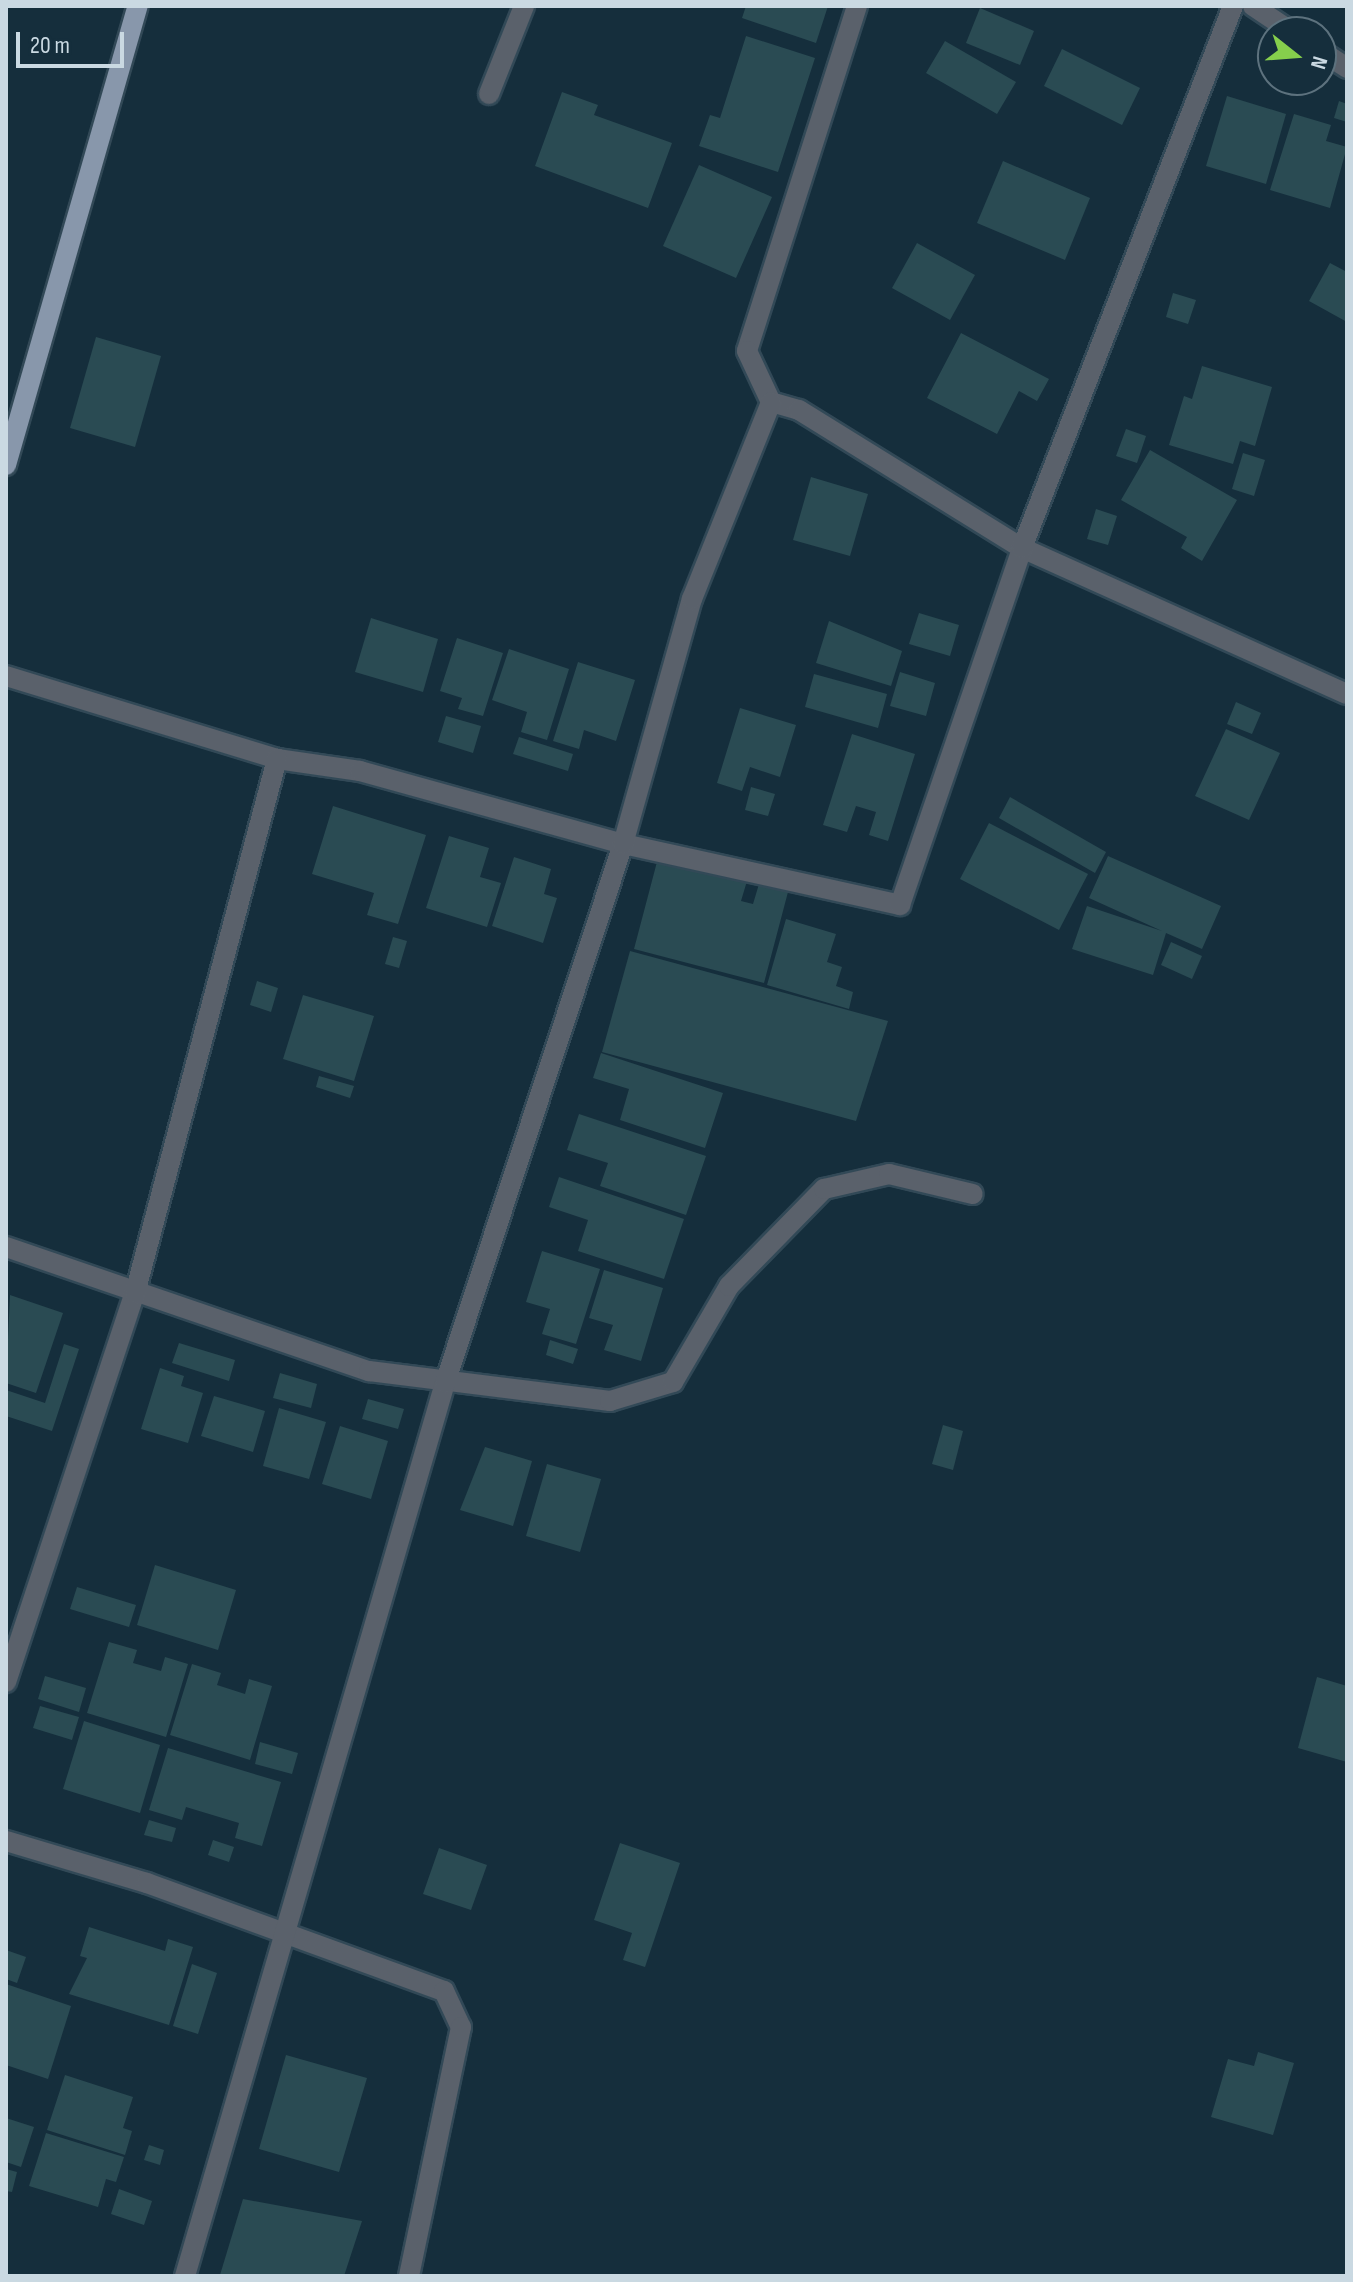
<!DOCTYPE html>
<html>
<head>
<meta charset="utf-8">
<style>
  body { margin:0 }
  #map { position:relative; width:1353px; height:2282px; overflow:hidden; background:#152e3c; font-family:"Sofia Sans Condensed",sans-serif }
  div>[style] { position:absolute }
  [style*='--x'] { left:calc(var(--x)*1px); top:calc(var(--y)*1px); width:calc(var(--w)*1px); rotate:calc(var(--a)*1deg) }
  .building>* { inset:0; background:#2a4b53 }
  .roads { filter:drop-shadow(2px 0 #324957) drop-shadow(-2px 0 #324957) drop-shadow(0 2px #324957) drop-shadow(0 -2px #324957) }
  .minor>* { height:20px; margin:-10px; padding:0 10px; transform-origin:10px; border-radius:10px; background:#5a616b }
  .major>* { height:20px; margin:-10px; padding:0 10px; transform-origin:10px; border-radius:10px; background:#8897ab }
  span { translate:-50% -50%; white-space:nowrap; text-align:center; line-height:1.15; -webkit-text-stroke:8px #152e3c; paint-order:stroke }
  .frame { position:absolute; inset:0; border:8px solid #cad9e2; pointer-events:none }
  .north { position:absolute; left:1257px; top:16px; width:80px; height:80px; box-sizing:border-box; background:#152e3c; border:2px solid #5d727e; border-radius:50%; rotate:107deg; font-size:22px; font-weight:700; line-height:32px; text-align:center; color:#cad9e2 }
  .north::after { content:''; display:block; margin:auto; width:28px; height:36px; background:#86cf4c; clip-path:polygon(50% 0,100% 100%,50% 72%,0 100%) }
  .scale { position:absolute; left:16px; top:32px; width:108px; height:36px; box-sizing:border-box; border:4px solid #cad9e2; border-top:0; padding-left:10px; font-size:24px; line-height:28px; white-space:nowrap; color:#cad9e2; -webkit-text-stroke:6px #152e3c; paint-order:stroke }
</style>
</head>
<body>
<div id="map">
  <div class="building">
    <div style="clip-path:polygon(746px 6px,828px 6px,816px 43px,742px 18px)"></div>
    <div style="clip-path:polygon(980px 8px,1034px 31px,1020px 65px,966px 43px)"></div>
    <div style="clip-path:polygon(746px 36px,815px 58px,778px 172px,699px 146px,710px 115px,720px 118px)"></div>
    <div style="clip-path:polygon(945px 41px,1016px 82px,997px 114px,926px 73px)"></div>
    <div style="clip-path:polygon(1062px 49px,1140px 88px,1122px 125px,1044px 86px)"></div>
    <div style="clip-path:polygon(562px 92px,598px 105px,594px 115px,672px 143px,648px 208px,535px 166px)"></div>
    <div style="clip-path:polygon(1227px 96px,1286px 114px,1266px 184px,1206px 166px)"></div>
    <div style="clip-path:polygon(1339px 101px,1347px 104px,1347px 122px,1334px 118px)"></div>
    <div style="clip-path:polygon(1294px 114px,1331px 125px,1326px 141px,1347px 147px,1330px 208px,1270px 190px)"></div>
    <div style="clip-path:polygon(1003px 161px,1090px 198px,1065px 260px,977px 223px)"></div>
    <div style="clip-path:polygon(699px 165px,772px 197px,736px 278px,663px 246px)"></div>
    <div style="clip-path:polygon(917px 243px,975px 275px,950px 320px,892px 288px)"></div>
    <div style="clip-path:polygon(1330px 263px,1347px 272px,1347px 322px,1309px 301px)"></div>
    <div style="clip-path:polygon(1173px 293px,1196px 300px,1188px 324px,1166px 317px)"></div>
    <div style="clip-path:polygon(961px 333px,1049px 379px,1037px 401px,1019px 391px,997px 434px,927px 398px)"></div>
    <div style="clip-path:polygon(96px 337px,161px 356px,135px 447px,70px 428px)"></div>
    <div style="clip-path:polygon(1202px 366px,1272px 387px,1255px 446px,1240px 441px,1233px 464px,1169px 445px,1184px 396px,1192px 399px)"></div>
    <div style="clip-path:polygon(1126px 429px,1146px 436px,1137px 463px,1116px 456px)"></div>
    <div style="clip-path:polygon(1150px 450px,1237px 500px,1202px 561px,1181px 548px,1187px 537px,1121px 500px)"></div>
    <div style="clip-path:polygon(1243px 453px,1265px 460px,1254px 496px,1232px 489px)"></div>
    <div style="clip-path:polygon(811px 477px,868px 494px,850px 556px,793px 540px)"></div>
    <div style="clip-path:polygon(1096px 509px,1117px 516px,1108px 545px,1087px 539px)"></div>
    <div style="clip-path:polygon(919px 613px,959px 625px,950px 656px,909px 644px)"></div>
    <div style="clip-path:polygon(371px 618px,438px 639px,423px 692px,355px 672px)"></div>
    <div style="clip-path:polygon(829px 621px,902px 651px,891px 686px,816px 663px)"></div>
    <div style="clip-path:polygon(457px 638px,503px 653px,483px 716px,458px 709px,462px 698px,440px 691px)"></div>
    <div style="clip-path:polygon(509px 649px,569px 669px,547px 740px,521px 732px,527px 712px,492px 700px)"></div>
    <div style="clip-path:polygon(578px 662px,635px 680px,616px 741px,584px 730px,579px 749px,553px 741px)"></div>
    <div style="clip-path:polygon(900px 672px,935px 683px,926px 716px,890px 706px)"></div>
    <div style="clip-path:polygon(814px 674px,887px 694px,878px 728px,805px 707px)"></div>
    <div style="clip-path:polygon(1236px 702px,1261px 713px,1252px 734px,1227px 724px)"></div>
    <div style="clip-path:polygon(740px 708px,796px 725px,780px 777px,750px 767px,742px 791px,717px 783px)"></div>
    <div style="clip-path:polygon(446px 716px,481px 726px,473px 753px,438px 742px)"></div>
    <div style="clip-path:polygon(1226px 729px,1280px 753px,1249px 820px,1195px 796px)"></div>
    <div style="clip-path:polygon(852px 734px,915px 754px,888px 841px,869px 835px,876px 812px,856px 806px,847px 832px,823px 825px)"></div>
    <div style="clip-path:polygon(519px 737px,573px 754px,568px 771px,513px 754px)"></div>
    <div style="clip-path:polygon(751px 787px,775px 794px,768px 816px,745px 810px)"></div>
    <div style="clip-path:polygon(1010px 797px,1106px 852px,1095px 873px,999px 818px)"></div>
    <div style="clip-path:polygon(333px 806px,426px 835px,398px 924px,367px 915px,374px 893px,312px 874px)"></div>
    <div style="clip-path:polygon(989px 823px,1088px 874px,1059px 930px,960px 879px)"></div>
    <div style="clip-path:polygon(449px 836px,489px 848px,480px 877px,501px 883px,487px 927px,426px 908px)"></div>
    <div style="clip-path:polygon(1108px 856px,1221px 906px,1202px 949px,1166px 933px,1153px 975px,1072px 949px,1087px 906px,1162px 931px,1089px 898px)"></div>
    <div style="clip-path:polygon(514px 857px,551px 869px,544px 894px,557px 898px,543px 943px,492px 926px)"></div>
    <div style="clip-path:polygon(658px 858px,747px 881px,741px 901px,753px 904px,759px 884px,788px 892px,764px 983px,634px 949px)"></div>
    <div style="clip-path:polygon(786px 919px,836px 934px,827px 962px,842px 967px,836px 986px,853px 992px,849px 1009px,767px 985px)"></div>
    <div style="clip-path:polygon(393px 937px,407px 941px,399px 968px,385px 964px)"></div>
    <div style="clip-path:polygon(1171px 942px,1202px 956px,1192px 979px,1161px 965px)"></div>
    <div style="clip-path:polygon(630px 951px,888px 1021px,856px 1121px,602px 1052px)"></div>
    <div style="clip-path:polygon(257px 981px,278px 988px,271px 1012px,250px 1005px)"></div>
    <div style="clip-path:polygon(303px 995px,374px 1016px,354px 1081px,283px 1059px)"></div>
    <div style="clip-path:polygon(601px 1053px,723px 1093px,705px 1148px,620px 1120px,629px 1089px,593px 1078px)"></div>
    <div style="clip-path:polygon(319px 1076px,354px 1086px,350px 1098px,316px 1087px)"></div>
    <div style="clip-path:polygon(579px 1114px,706px 1156px,686px 1215px,600px 1186px,608px 1163px,567px 1150px)"></div>
    <div style="clip-path:polygon(559px 1177px,684px 1219px,664px 1279px,578px 1251px,588px 1220px,549px 1207px)"></div>
    <div style="clip-path:polygon(542px 1251px,600px 1269px,576px 1344px,542px 1334px,550px 1309px,526px 1302px)"></div>
    <div style="clip-path:polygon(604px 1270px,663px 1288px,641px 1361px,604px 1350px,613px 1325px,589px 1318px)"></div>
    <div style="clip-path:polygon(10px 1295px,63px 1313px,36px 1393px,6px 1383px)"></div>
    <div style="clip-path:polygon(550px 1340px,578px 1349px,573px 1364px,546px 1355px)"></div>
    <div style="clip-path:polygon(179px 1343px,235px 1360px,229px 1381px,172px 1363px)"></div>
    <div style="clip-path:polygon(64px 1344px,79px 1349px,52px 1431px,6px 1416px,6px 1390px,45px 1403px)"></div>
    <div style="clip-path:polygon(160px 1368px,184px 1376px,181px 1386px,203px 1393px,188px 1443px,141px 1429px)"></div>
    <div style="clip-path:polygon(280px 1373px,317px 1384px,311px 1408px,273px 1398px)"></div>
    <div style="clip-path:polygon(214px 1396px,265px 1411px,253px 1452px,201px 1436px)"></div>
    <div style="clip-path:polygon(368px 1399px,404px 1409px,398px 1429px,362px 1419px)"></div>
    <div style="clip-path:polygon(279px 1408px,326px 1422px,309px 1479px,263px 1466px)"></div>
    <div style="clip-path:polygon(943px 1425px,963px 1431px,953px 1470px,932px 1464px)"></div>
    <div style="clip-path:polygon(340px 1426px,388px 1441px,371px 1499px,322px 1484px)"></div>
    <div style="clip-path:polygon(485px 1447px,532px 1461px,513px 1526px,460px 1510px)"></div>
    <div style="clip-path:polygon(547px 1464px,601px 1479px,580px 1552px,526px 1536px)"></div>
    <div style="clip-path:polygon(155px 1565px,236px 1590px,218px 1650px,137px 1625px)"></div>
    <div style="clip-path:polygon(77px 1587px,136px 1605px,129px 1627px,70px 1609px)"></div>
    <div style="clip-path:polygon(109px 1642px,137px 1650px,133px 1663px,161px 1671px,165px 1657px,188px 1664px,166px 1737px,87px 1713px)"></div>
    <div style="clip-path:polygon(192px 1664px,221px 1673px,217px 1685px,245px 1694px,249px 1679px,272px 1686px,250px 1760px,170px 1735px)"></div>
    <div style="clip-path:polygon(45px 1676px,86px 1688px,79px 1712px,38px 1699px)"></div>
    <div style="clip-path:polygon(1317px 1677px,1347px 1686px,1347px 1762px,1298px 1748px)"></div>
    <div style="clip-path:polygon(40px 1706px,79px 1717px,72px 1740px,33px 1728px)"></div>
    <div style="clip-path:polygon(84px 1721px,160px 1745px,140px 1813px,63px 1789px)"></div>
    <div style="clip-path:polygon(260px 1742px,298px 1753px,292px 1774px,255px 1764px)"></div>
    <div style="clip-path:polygon(168px 1748px,281px 1782px,262px 1846px,235px 1838px,239px 1823px,186px 1807px,182px 1820px,149px 1810px)"></div>
    <div style="clip-path:polygon(149px 1820px,176px 1828px,172px 1842px,144px 1835px)"></div>
    <div style="clip-path:polygon(213px 1840px,234px 1847px,229px 1862px,208px 1855px)"></div>
    <div style="clip-path:polygon(620px 1843px,680px 1863px,645px 1967px,623px 1960px,632px 1933px,594px 1920px)"></div>
    <div style="clip-path:polygon(439px 1848px,487px 1865px,471px 1910px,423px 1894px)"></div>
    <div style="clip-path:polygon(89px 1927px,165px 1951px,168px 1939px,193px 1947px,169px 2025px,69px 1994px,87px 1958px,80px 1956px)"></div>
    <div style="clip-path:polygon(6px 1950px,26px 1957px,17px 1983px,6px 1979px)"></div>
    <div style="clip-path:polygon(192px 1964px,217px 1973px,198px 2034px,173px 2026px)"></div>
    <div style="clip-path:polygon(6px 1984px,71px 2006px,48px 2079px,6px 2065px)"></div>
    <div style="clip-path:polygon(1258px 2052px,1294px 2063px,1273px 2135px,1211px 2117px,1228px 2059px,1254px 2066px)"></div>
    <div style="clip-path:polygon(286px 2055px,367px 2078px,339px 2172px,259px 2149px)"></div>
    <div style="clip-path:polygon(65px 2075px,133px 2097px,123px 2128px,132px 2131px,125px 2155px,47px 2130px)"></div>
    <div style="clip-path:polygon(6px 2118px,34px 2127px,21px 2167px,6px 2162px)"></div>
    <div style="clip-path:polygon(46px 2133px,124px 2157px,116px 2182px,106px 2179px,98px 2207px,29px 2186px)"></div>
    <div style="clip-path:polygon(149px 2145px,164px 2150px,160px 2165px,144px 2160px)"></div>
    <div style="clip-path:polygon(6px 2169px,17px 2172px,12px 2192px,6px 2191px)"></div>
    <div style="clip-path:polygon(119px 2189px,152px 2201px,144px 2225px,111px 2214px)"></div>
    <div style="clip-path:polygon(243px 2199px,362px 2221px,344px 2276px,220px 2275px)"></div>
  </div>
  <div class="roads">
    <div class="minor">
      <div style="--x:857;--y:6;--w:362;--a:107.7"></div>
      <div style="--x:747;--y:351;--w:56;--a:64.8"></div>
      <div style="--x:771;--y:402;--w:29;--a:16"></div>
      <div style="--x:799;--y:410;--w:262;--a:31.8"></div>
      <div style="--x:1022;--y:548;--w:356;--a:24.2"></div>
      <div style="--x:1253;--y:6;--w:47;--a:33.7"></div>
      <div style="--x:1321;--y:51;--w:31;--a:33"></div>
      <div style="--x:489;--y:94;--w:95;--a:-68.3"></div>
      <div style="--x:6;--y:676;--w:283;--a:17"></div>
      <div style="--x:277;--y:759;--w:84;--a:8.2"></div>
      <div style="--x:360;--y:771;--w:273;--a:15.5"></div>
      <div style="--x:623;--y:844;--w:284;--a:12.4"></div>
      <div style="--x:900;--y:905;--w:377;--a:-71.1"></div>
      <div style="--x:1022;--y:548;--w:582;--a:-68.73"></div>
      <div style="--x:6;--y:1247;--w:384;--a:18.9"></div>
      <div style="--x:369;--y:1371;--w:243;--a:7.1"></div>
      <div style="--x:610;--y:1401;--w:66;--a:-16.8"></div>
      <div style="--x:673;--y:1382;--w:111;--a:-59.7"></div>
      <div style="--x:729;--y:1286;--w:136;--a:-45.6"></div>
      <div style="--x:824;--y:1189;--w:67;--a:-13"></div>
      <div style="--x:889;--y:1174;--w:86;--a:13.4"></div>
      <div style="--x:6;--y:1682;--w:410;--a:-71.7"></div>
      <div style="--x:135;--y:1293;--w:553;--a:-75.11"></div>
      <div style="--x:6;--y:1841;--w:147;--a:16.6"></div>
      <div style="--x:147;--y:1883;--w:316;--a:20"></div>
      <div style="--x:444;--y:1991;--w:40;--a:65"></div>
      <div style="--x:461;--y:2027;--w:254;--a:101.8"></div>
      <div style="--x:185;--y:2276;--w:930;--a:-73.77"></div>
      <div style="--x:445;--y:1383;--w:568;--a:-71.72"></div>
      <div style="--x:623;--y:844;--w:255;--a:-74.3"></div>
      <div style="--x:692;--y:599;--w:212;--a:-68.1"></div>
    </div>
    <div class="major">
      <div style="--x:6;--y:465;--w:478;--a:-74"></div>
    </div>
  </div>
  <div class="frame"></div>
  <div class="north">N</div>
  <div class="scale">20 m</div>
</div>
</body>
</html>
